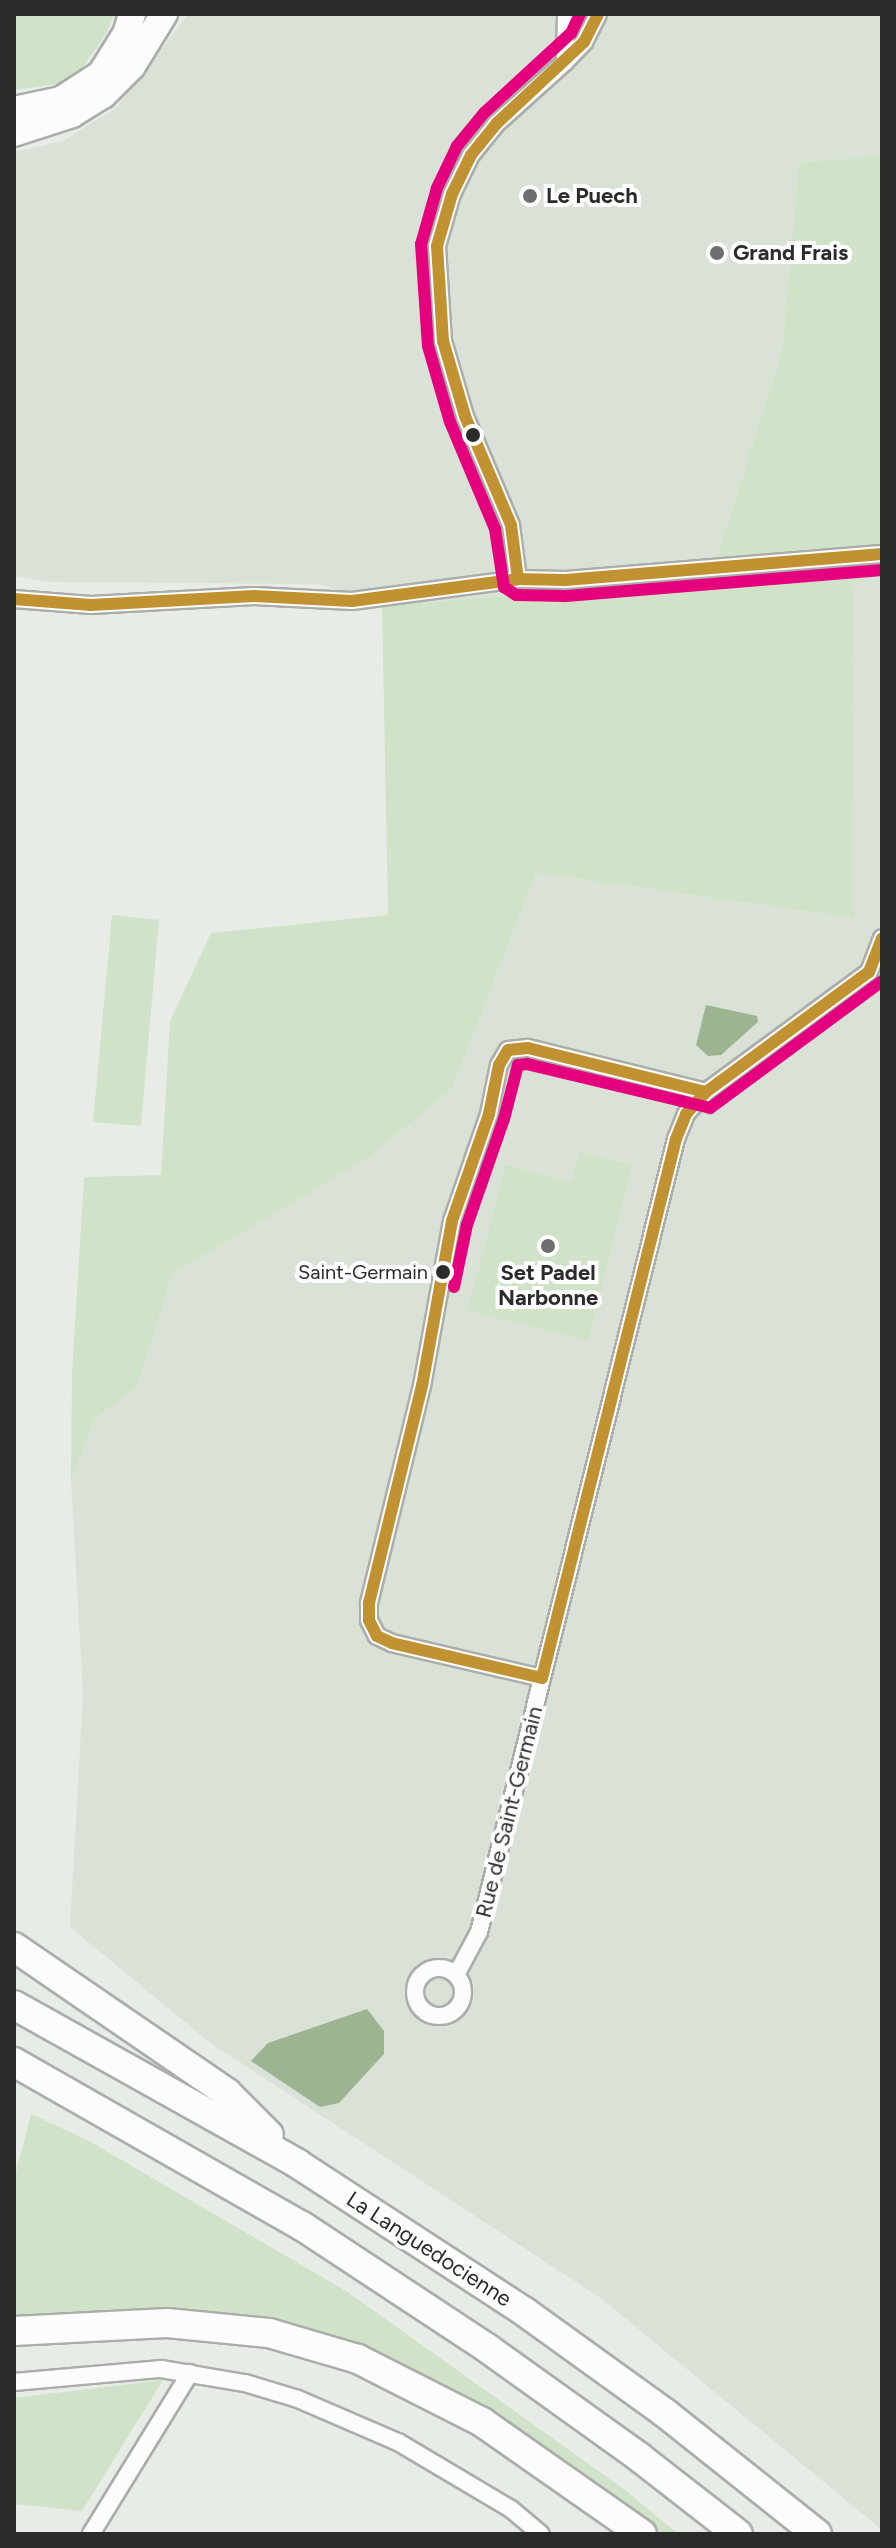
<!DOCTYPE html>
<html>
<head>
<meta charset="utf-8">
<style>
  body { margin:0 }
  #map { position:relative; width:896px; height:2548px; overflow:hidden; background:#e8ece7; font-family:Figtree,sans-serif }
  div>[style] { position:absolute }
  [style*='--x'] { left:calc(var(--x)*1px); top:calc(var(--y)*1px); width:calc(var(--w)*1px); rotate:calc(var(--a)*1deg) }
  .built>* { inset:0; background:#dae2d7 }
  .green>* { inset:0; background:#d0e3c8 }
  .water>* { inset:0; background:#9cb590 }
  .roads { filter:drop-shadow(2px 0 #aaada9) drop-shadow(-2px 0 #aaada9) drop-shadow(0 2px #aaada9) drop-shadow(0 -2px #aaada9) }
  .street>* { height:16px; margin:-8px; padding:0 8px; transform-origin:8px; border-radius:8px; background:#fcfcfb }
  .street>.ring { margin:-8px; padding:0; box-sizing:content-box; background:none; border:16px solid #fcfcfb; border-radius:50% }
  .primary>* { height:26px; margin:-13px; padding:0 13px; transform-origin:13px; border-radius:13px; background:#fcfcfb }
  .highway>* { height:28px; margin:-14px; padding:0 14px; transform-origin:14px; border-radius:14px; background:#fcfcfb }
  .bus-1>* { height:12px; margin:-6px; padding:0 6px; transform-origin:6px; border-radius:6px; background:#c09232 }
  .bus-2>* { height:12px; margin:-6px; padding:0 6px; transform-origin:6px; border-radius:6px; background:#e5007d }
  .dots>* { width:22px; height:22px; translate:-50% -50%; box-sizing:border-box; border:4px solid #fff; border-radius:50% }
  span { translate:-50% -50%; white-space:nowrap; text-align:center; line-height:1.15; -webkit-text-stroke:8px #fff; paint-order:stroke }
  .bus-label { font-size:20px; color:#2a2c29 }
  .right { translate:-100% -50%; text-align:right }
  .poi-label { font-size:22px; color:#2a2c29; font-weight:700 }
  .left { translate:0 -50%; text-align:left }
  .street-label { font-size:22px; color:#2a2c29 }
  .frame { position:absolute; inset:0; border:16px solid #2a2c29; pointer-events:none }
</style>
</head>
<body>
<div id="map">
  <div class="built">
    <div style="clip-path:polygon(188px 14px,882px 14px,882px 156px,799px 162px,782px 352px,710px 579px,382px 606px,319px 584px,50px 582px,14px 576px,14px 152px,63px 141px,116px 108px)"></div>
    <div style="clip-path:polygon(882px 576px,882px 2530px,602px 2299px,209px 2042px,70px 1927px,83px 1694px,71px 1481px,94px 1420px,137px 1387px,171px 1274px,366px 1159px,452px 1089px,536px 873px,854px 918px,853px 581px)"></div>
  </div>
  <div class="green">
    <div style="clip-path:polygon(14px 14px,114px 14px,107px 33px,72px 82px,14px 90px)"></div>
    <div style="clip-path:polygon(882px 156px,882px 576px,853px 582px,854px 918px,536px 873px,452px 1089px,366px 1159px,172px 1274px,137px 1387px,94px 1420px,71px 1481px,72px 1372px,84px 1177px,161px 1175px,170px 1021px,211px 933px,388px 915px,382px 606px,710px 579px,782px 352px,799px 162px)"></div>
    <div style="clip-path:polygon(112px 915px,159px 920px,141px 1126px,93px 1122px)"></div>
    <div style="clip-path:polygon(579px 1152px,632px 1165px,588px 1341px,468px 1311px,505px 1165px,571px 1182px)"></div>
    <div style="clip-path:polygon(31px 2114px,89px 2141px,346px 2291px,625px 2490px,678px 2534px,654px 2534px,361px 2351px,14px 2322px,14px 2180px)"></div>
    <div style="clip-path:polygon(163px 2380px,82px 2511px,14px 2504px,14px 2398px)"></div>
  </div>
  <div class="water">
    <div style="clip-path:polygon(706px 1005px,757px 1016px,758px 1022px,721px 1055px,708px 1056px,696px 1045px)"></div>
    <div style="clip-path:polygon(367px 2009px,384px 2031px,384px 2054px,339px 2103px,320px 2107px,251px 2061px,268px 2043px)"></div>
  </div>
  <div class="roads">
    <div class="street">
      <div style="--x:565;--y:62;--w:48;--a:-88.8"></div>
      <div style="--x:518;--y:579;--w:54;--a:-97.4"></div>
      <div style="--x:511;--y:525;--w:118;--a:-112.9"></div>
      <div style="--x:465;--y:416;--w:78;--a:-106.3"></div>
      <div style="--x:443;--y:341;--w:95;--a:-93.6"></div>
      <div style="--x:437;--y:246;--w:54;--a:-73.9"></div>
      <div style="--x:452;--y:194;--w:43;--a:-64"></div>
      <div style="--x:471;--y:155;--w:40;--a:-51"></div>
      <div style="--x:496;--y:124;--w:93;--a:-41.9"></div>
      <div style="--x:565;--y:62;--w:28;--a:-46"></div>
      <div style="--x:584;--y:42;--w:31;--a:-63"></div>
      <div style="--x:14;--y:599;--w:77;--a:4.5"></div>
      <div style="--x:91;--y:605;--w:163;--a:-3.2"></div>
      <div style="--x:254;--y:596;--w:98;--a:2.9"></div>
      <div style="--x:352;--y:601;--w:167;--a:-7.5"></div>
      <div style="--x:518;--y:579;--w:47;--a:1.2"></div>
      <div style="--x:565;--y:580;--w:318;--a:-4.7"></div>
      <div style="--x:542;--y:1678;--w:154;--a:-166.9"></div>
      <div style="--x:392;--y:1643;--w:17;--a:-155"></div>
      <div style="--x:377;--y:1636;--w:18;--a:-117"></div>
      <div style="--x:369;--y:1620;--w:17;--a:-90"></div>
      <div style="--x:369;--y:1603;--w:223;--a:-76.3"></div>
      <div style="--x:422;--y:1386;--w:168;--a:-79.7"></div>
      <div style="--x:452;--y:1221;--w:113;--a:-70.9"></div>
      <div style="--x:489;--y:1114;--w:50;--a:-78.5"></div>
      <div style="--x:499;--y:1065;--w:17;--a:-59"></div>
      <div style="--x:508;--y:1050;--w:20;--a:-6"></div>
      <div style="--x:528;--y:1048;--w:183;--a:13.9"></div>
      <div class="ring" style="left:415px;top:1968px;width:32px;height:32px"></div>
      <div style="--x:456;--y:1975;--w:49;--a:-61.9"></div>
      <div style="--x:479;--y:1932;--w:817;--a:-76.05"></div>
      <div style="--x:676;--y:1139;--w:27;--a:-68"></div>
      <div style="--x:686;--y:1114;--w:30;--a:-48"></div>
      <div style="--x:706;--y:1092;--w:202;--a:-36.4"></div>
      <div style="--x:869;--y:972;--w:36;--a:-69"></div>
      <div style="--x:14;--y:2382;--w:148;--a:-5.1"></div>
      <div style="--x:161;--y:2369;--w:85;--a:9.5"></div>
      <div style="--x:245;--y:2383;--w:55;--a:16.8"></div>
      <div style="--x:298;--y:2399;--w:109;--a:23.3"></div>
      <div style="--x:398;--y:2442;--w:131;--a:30.7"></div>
      <div style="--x:511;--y:2509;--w:39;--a:40"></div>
      <div style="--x:91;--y:2534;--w:189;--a:-58.4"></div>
    </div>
    <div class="primary">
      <div style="--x:14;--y:110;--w:48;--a:-12"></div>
      <div style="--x:61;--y:100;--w:48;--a:-33"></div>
      <div style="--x:101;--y:74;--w:47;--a:-58"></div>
      <div style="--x:126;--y:34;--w:21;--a:-73"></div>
      <div style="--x:14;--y:133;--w:61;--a:-18.1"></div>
      <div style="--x:72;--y:114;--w:36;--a:-32"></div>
      <div style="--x:103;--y:95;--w:41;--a:-45"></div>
      <div style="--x:132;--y:66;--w:61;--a:-58.4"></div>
    </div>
    <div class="highway">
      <div style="--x:14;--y:1947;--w:258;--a:34.4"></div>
      <div style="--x:227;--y:2093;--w:59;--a:45"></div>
      <div style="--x:14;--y:2005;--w:325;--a:29.2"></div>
      <div style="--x:298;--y:2164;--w:271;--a:33.1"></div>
      <div style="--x:525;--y:2312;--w:173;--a:35.8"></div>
      <div style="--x:665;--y:2413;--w:194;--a:38.5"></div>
      <div style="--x:14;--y:2062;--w:331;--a:29.7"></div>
      <div style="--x:302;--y:2226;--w:222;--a:33.4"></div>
      <div style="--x:487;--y:2348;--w:187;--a:35.6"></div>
      <div style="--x:639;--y:2457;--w:125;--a:37.9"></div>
      <div style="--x:14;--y:2331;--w:153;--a:-3"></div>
      <div style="--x:167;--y:2323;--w:102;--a:5.6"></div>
      <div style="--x:269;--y:2333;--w:93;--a:16.3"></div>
      <div style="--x:358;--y:2359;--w:139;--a:26.9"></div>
      <div style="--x:482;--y:2422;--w:195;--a:35"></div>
    </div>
  </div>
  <div class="bus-1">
    <div style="--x:518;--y:579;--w:54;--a:-97.4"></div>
    <div style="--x:511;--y:525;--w:118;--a:-112.9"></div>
    <div style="--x:465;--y:416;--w:78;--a:-106.3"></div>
    <div style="--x:443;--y:341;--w:95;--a:-93.6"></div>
    <div style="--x:437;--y:246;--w:54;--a:-73.9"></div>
    <div style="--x:452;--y:194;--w:43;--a:-64"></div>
    <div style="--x:471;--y:155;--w:40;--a:-51"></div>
    <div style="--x:496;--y:124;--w:120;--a:-43"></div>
    <div style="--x:584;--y:42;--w:31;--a:-63"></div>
    <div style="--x:14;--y:599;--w:77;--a:4.5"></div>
    <div style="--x:91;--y:605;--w:163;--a:-3.2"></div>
    <div style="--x:254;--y:596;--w:98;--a:2.9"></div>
    <div style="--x:352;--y:601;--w:167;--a:-7.5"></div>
    <div style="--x:518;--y:579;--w:47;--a:1.2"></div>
    <div style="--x:565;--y:580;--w:318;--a:-4.7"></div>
    <div style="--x:542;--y:1678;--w:154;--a:-166.9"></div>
    <div style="--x:392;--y:1643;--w:17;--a:-155"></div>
    <div style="--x:377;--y:1636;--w:18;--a:-117"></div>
    <div style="--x:369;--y:1620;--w:17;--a:-90"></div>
    <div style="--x:369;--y:1603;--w:223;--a:-76.3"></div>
    <div style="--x:422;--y:1386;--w:168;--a:-79.7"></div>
    <div style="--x:452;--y:1221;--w:113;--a:-70.9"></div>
    <div style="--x:489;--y:1114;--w:50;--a:-78.5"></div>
    <div style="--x:499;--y:1065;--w:17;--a:-59"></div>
    <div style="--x:508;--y:1050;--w:20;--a:-6"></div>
    <div style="--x:528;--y:1048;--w:183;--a:13.9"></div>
    <div style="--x:542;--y:1678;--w:555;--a:-76.04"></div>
    <div style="--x:676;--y:1139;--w:27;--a:-68"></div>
    <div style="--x:686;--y:1114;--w:30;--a:-48"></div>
    <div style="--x:706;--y:1092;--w:202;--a:-36.4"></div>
    <div style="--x:869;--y:972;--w:36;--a:-69"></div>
  </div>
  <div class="bus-2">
    <div style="--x:580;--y:14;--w:21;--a:115"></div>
    <div style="--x:571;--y:33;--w:118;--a:137.4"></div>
    <div style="--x:484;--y:113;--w:43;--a:129.3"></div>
    <div style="--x:457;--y:146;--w:47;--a:115.5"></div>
    <div style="--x:437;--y:188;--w:58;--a:105.9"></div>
    <div style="--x:421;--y:244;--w:102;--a:86.1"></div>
    <div style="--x:428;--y:346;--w:79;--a:73.9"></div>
    <div style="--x:450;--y:422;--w:116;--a:67.2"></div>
    <div style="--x:495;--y:529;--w:59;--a:81.2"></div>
    <div style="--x:504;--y:587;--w:14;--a:34"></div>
    <div style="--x:516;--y:595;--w:50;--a:1.1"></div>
    <div style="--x:566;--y:596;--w:317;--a:-4.7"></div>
    <div style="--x:454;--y:1287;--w:63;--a:-78.2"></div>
    <div style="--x:467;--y:1225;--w:112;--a:-70.8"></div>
    <div style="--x:504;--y:1119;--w:56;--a:-75.5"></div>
    <div style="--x:518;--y:1065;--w:9;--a:-6"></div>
    <div style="--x:527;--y:1064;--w:188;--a:13.5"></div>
    <div style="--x:710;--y:1108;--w:214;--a:-36.4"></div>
  </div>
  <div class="dots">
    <div style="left:530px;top:196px;background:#6c6f6c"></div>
    <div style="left:717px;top:253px;background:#6c6f6c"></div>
    <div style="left:473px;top:435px;background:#2a2c29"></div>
    <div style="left:548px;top:1246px;background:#6c6f6c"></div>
    <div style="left:443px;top:1272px;background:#2a2c29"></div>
  </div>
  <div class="bus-label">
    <span class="right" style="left:428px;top:1272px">Saint-Germain</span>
  </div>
  <div class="poi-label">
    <span class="left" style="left:546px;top:196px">Le Puech</span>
    <span class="left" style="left:733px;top:253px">Grand Frais</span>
    <span style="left:548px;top:1285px">Set Padel<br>Narbonne</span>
  </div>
  <div class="street-label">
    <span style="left:509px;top:1812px;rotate:-76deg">Rue de Saint-Germain</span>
    <span style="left:429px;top:2249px;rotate:33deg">La Languedocienne</span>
  </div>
  <div class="frame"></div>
</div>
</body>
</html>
